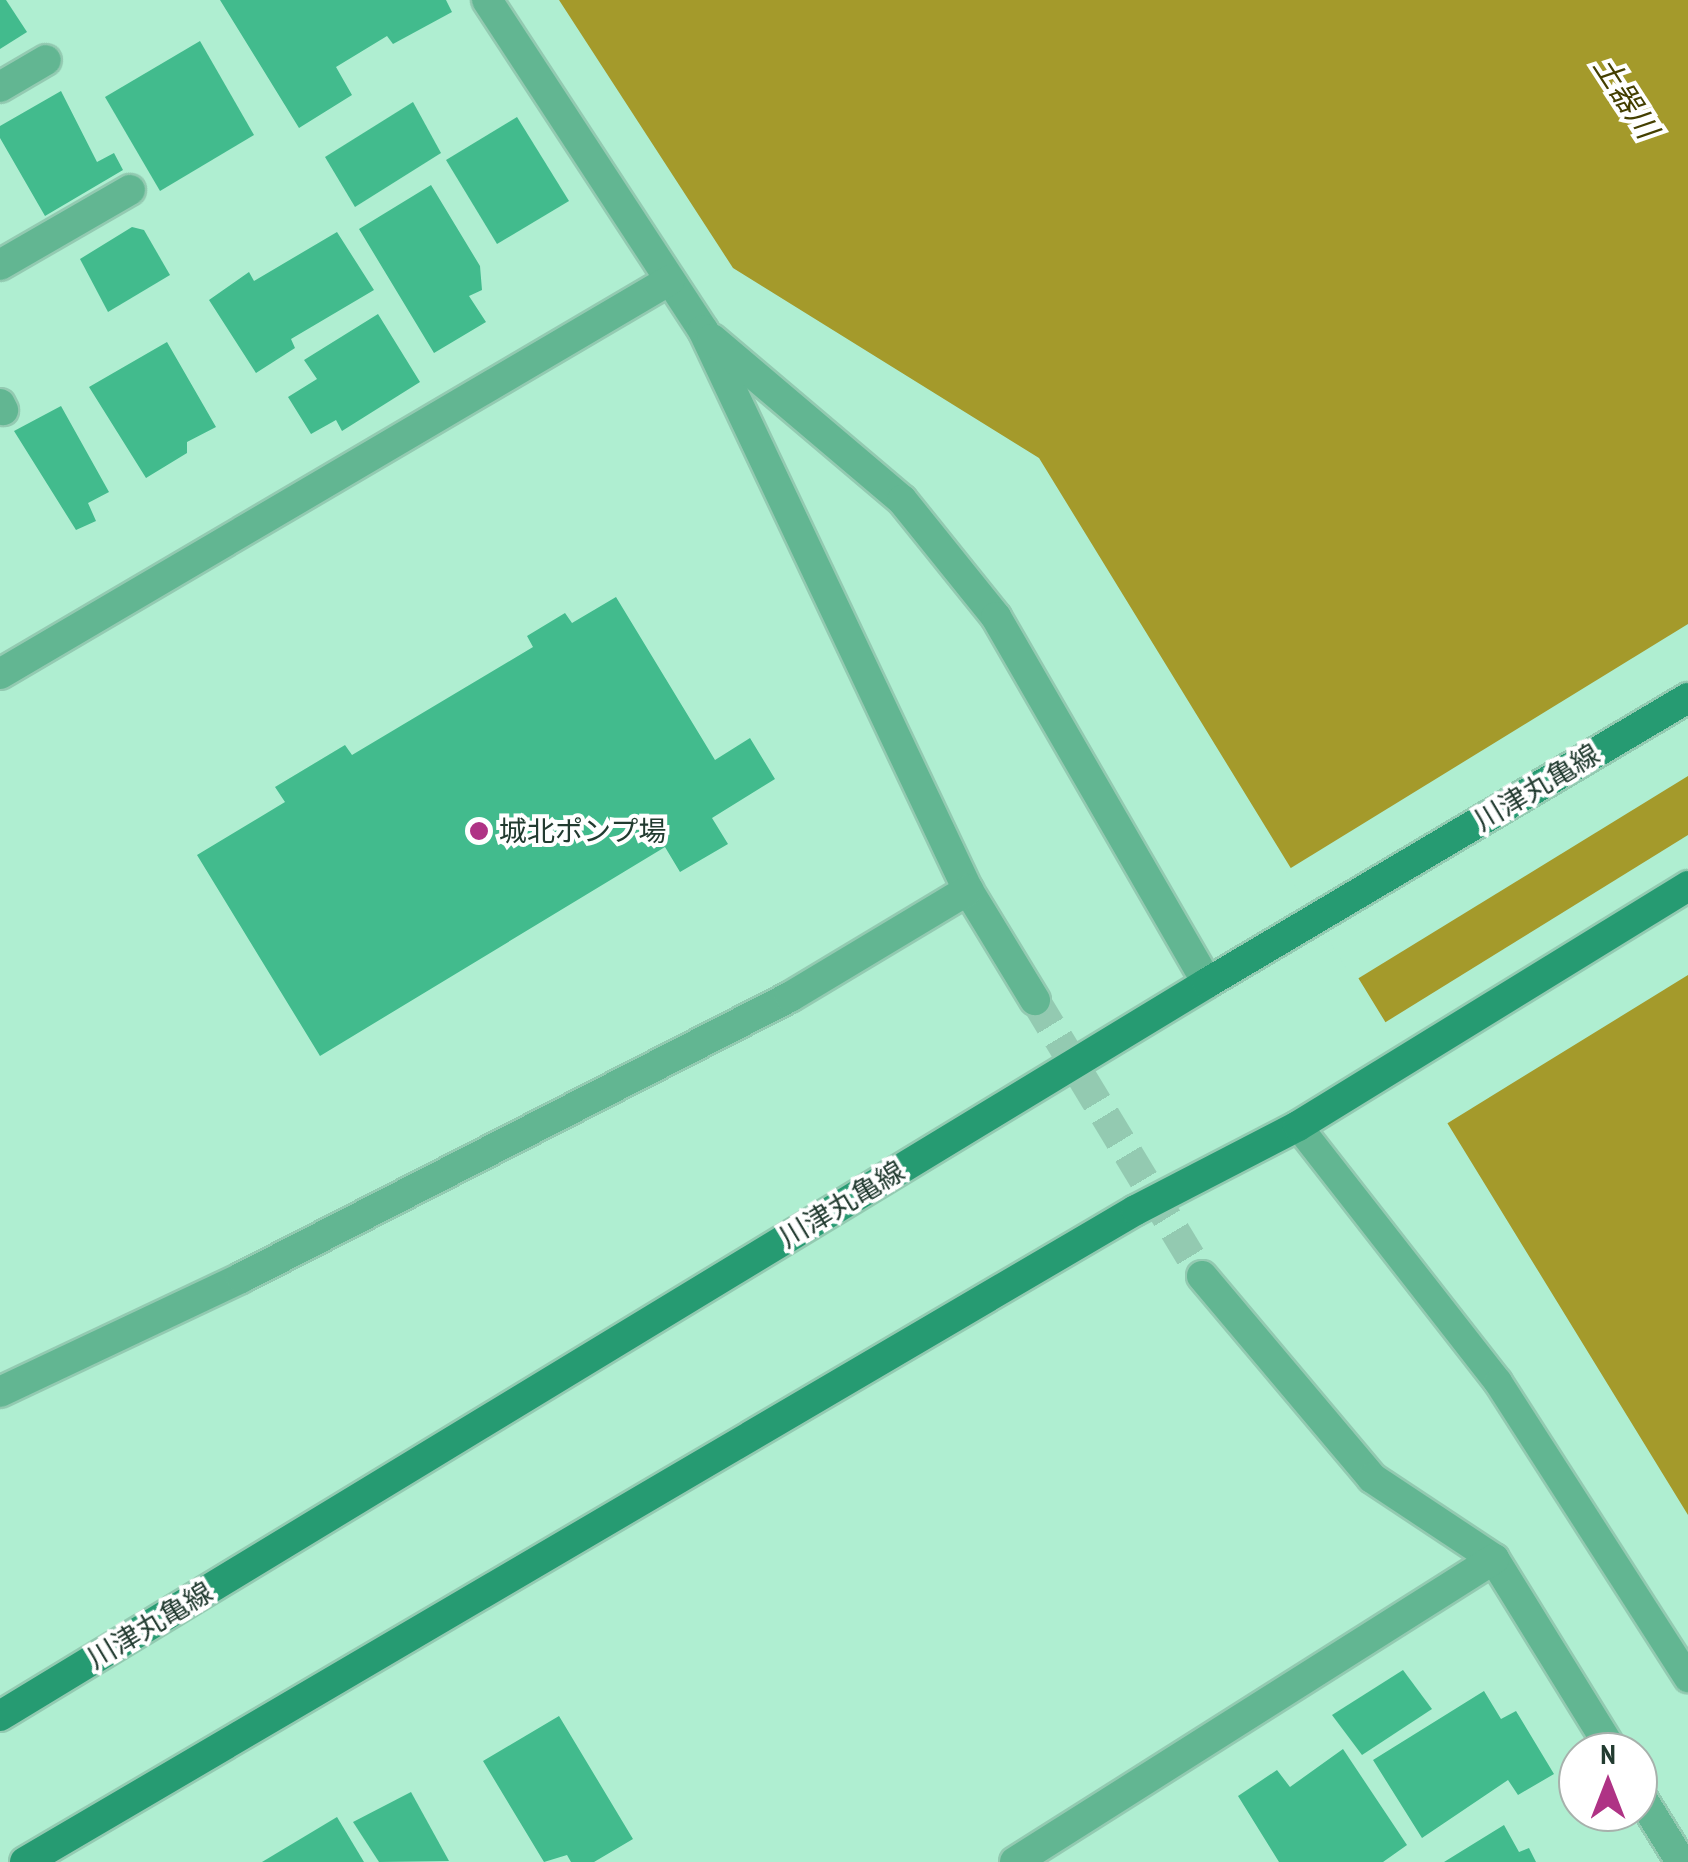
<!DOCTYPE html>
<html>
<head>
<meta charset="utf-8">
<style>
  body { margin:0 }
  #map { position:relative; width:1688px; height:1862px; overflow:hidden; background:#afeed1; font-family:"PT Sans Narrow","Noto Sans JP",sans-serif }
  div>[style] { position:absolute }
  [style*='--x'] { left:calc(var(--x)*1px); top:calc(var(--y)*1px); width:calc(var(--w)*1px); rotate:calc(var(--a)*1deg) }
  .water>* { inset:0; background:#a49a2b }
  .pier>* { inset:0; background:#afeed1 }
  .building>* { inset:0; background:#42bb8d }
  .street-tunnel>* { height:30px; margin-top:-15px; transform-origin:0; background:repeating-linear-gradient(90deg,#93cab1 0 30px,transparent 0 45px) }
  .roads { filter:drop-shadow(2px 0 #93cab1) drop-shadow(-2px 0 #93cab1) drop-shadow(0 2px #93cab1) drop-shadow(0 -2px #93cab1) }
  .lane>* { height:28px; margin:-14px; padding:0 14px; transform-origin:14px; border-radius:14px; background:#62b692 }
  .street>* { height:30px; margin:-15px; padding:0 15px; transform-origin:15px; border-radius:15px; background:#62b692 }
  .secondary>* { height:30px; margin:-15px; padding:0 15px; transform-origin:15px; border-radius:15px; background:#269b72 }
  .dots>* { width:28px; height:28px; translate:-50% -50%; box-sizing:border-box; border:5px solid #fff; border-radius:50% }
  span { translate:-50% -50%; white-space:nowrap; text-align:center; line-height:1.15; -webkit-text-stroke:8px #fff; paint-order:stroke }
  .street-label { font-size:28px; color:#223b30 }
  .poi-label { font-size:28px; color:#223b30 }
  .left { translate:0 -50%; text-align:left }
  .water-label { font-size:30px; color:#443f01; font-style:italic }
  .north { position:absolute; left:1558px; top:1732px; width:100px; height:100px; box-sizing:border-box; background:#fff; border:2px solid #a7b1ac; border-radius:50%; rotate:0deg; font-size:28px; font-weight:700; line-height:40px; text-align:center; color:#223b30 }
  .north::after { content:''; display:block; margin:auto; width:35px; height:45px; background:#af3385; clip-path:polygon(50% 0,100% 100%,50% 72%,0 100%) }
</style>
</head>
<body>
<div id="map">
  <div class="water">
    <div style="clip-path:polygon(559px 0,1688px 0,1688px 1515px,1039px 458px,733px 268px)"></div>
  </div>
  <div class="pier">
    <div style="clip-path:polygon(1688px 624px,1688px 776px,1354px 981px,1286px 871px)"></div>
    <div style="clip-path:polygon(1688px 835px,1688px 975px,1443px 1126px,1381px 1025px)"></div>
  </div>
  <div class="building">
    <div style="clip-path:polygon(0 0,6px 0,27px 32px,0 49px)"></div>
    <div style="clip-path:polygon(220px 0,446px 0,452px 12px,393px 44px,387px 36px,336px 67px,352px 95px,299px 128px)"></div>
    <div style="clip-path:polygon(200px 41px,254px 135px,160px 191px,105px 97px)"></div>
    <div style="clip-path:polygon(61px 91px,97px 162px,114px 153px,123px 170px,45px 216px,0 138px,0 126px)"></div>
    <div style="clip-path:polygon(413px 102px,441px 153px,355px 207px,325px 157px)"></div>
    <div style="clip-path:polygon(517px 117px,569px 201px,497px 244px,446px 160px)"></div>
    <div style="clip-path:polygon(431px 185px,480px 266px,482px 290px,469px 296px,486px 322px,434px 353px,359px 229px)"></div>
    <div style="clip-path:polygon(132px 227px,144px 230px,170px 275px,108px 312px,80px 259px)"></div>
    <div style="clip-path:polygon(337px 232px,374px 290px,291px 339px,295px 348px,256px 373px,209px 300px,249px 272px,254px 281px)"></div>
    <div style="clip-path:polygon(378px 314px,420px 382px,342px 431px,336px 420px,311px 434px,288px 397px,317px 379px,304px 360px)"></div>
    <div style="clip-path:polygon(167px 342px,216px 427px,187px 442px,187px 453px,146px 478px,89px 387px)"></div>
    <div style="clip-path:polygon(61px 406px,109px 492px,88px 503px,96px 521px,76px 530px,14px 431px)"></div>
    <div style="clip-path:polygon(616px 597px,715px 760px,750px 738px,775px 779px,712px 818px,728px 844px,680px 872px,665px 847px,320px 1056px,197px 855px,285px 802px,275px 787px,345px 745px,352px 755px,533px 647px,527px 636px,565px 613px,572px 623px)"></div>
    <div style="clip-path:polygon(1403px 1670px,1432px 1709px,1362px 1755px,1332px 1715px)"></div>
    <div style="clip-path:polygon(1484px 1691px,1501px 1719px,1516px 1711px,1554px 1774px,1518px 1795px,1508px 1780px,1422px 1838px,1373px 1760px)"></div>
    <div style="clip-path:polygon(559px 1716px,633px 1839px,594px 1862px,571px 1862px,567px 1855px,544px 1862px,483px 1761px)"></div>
    <div style="clip-path:polygon(1343px 1749px,1407px 1845px,1383px 1862px,1279px 1862px,1238px 1796px,1277px 1770px,1290px 1787px)"></div>
    <div style="clip-path:polygon(411px 1792px,449px 1861px,379px 1862px,353px 1822px)"></div>
    <div style="clip-path:polygon(337px 1817px,364px 1862px,262px 1862px)"></div>
    <div style="clip-path:polygon(1504px 1825px,1519px 1852px,1529px 1848px,1536px 1862px,1444px 1862px)"></div>
  </div>
  <div class="street-tunnel">
    <div style="--x:1035;--y:1000;--w:323;--a:58.8"></div>
  </div>
  <div class="roads">
    <div class="lane">
      <div style="--x:1298;--y:1126;--w:325;--a:52"></div>
      <div style="--x:1498;--y:1382;--w:352;--a:57.3"></div>
    </div>
    <div class="street">
      <div style="--x:487;--y:0;--w:394;--a:56.8"></div>
      <div style="--x:703;--y:330;--w:620;--a:64.68"></div>
      <div style="--x:968;--y:890;--w:129;--a:58.7"></div>
      <div style="--x:0;--y:87;--w:53;--a:-30.4"></div>
      <div style="--x:0;--y:265;--w:150;--a:-30"></div>
      <div style="--x:712;--y:339;--w:249;--a:40.3"></div>
      <div style="--x:902;--y:500;--w:150;--a:51.2"></div>
      <div style="--x:996;--y:617;--w:422;--a:60"></div>
      <div style="--x:0;--y:404;--w:7;--a:63"></div>
      <div style="--x:0;--y:674;--w:777;--a:-30.46"></div>
      <div style="--x:1202;--y:1276;--w:264;--a:49.9"></div>
      <div style="--x:1372;--y:1478;--w:146;--a:33.6"></div>
      <div style="--x:1494;--y:1559;--w:227;--a:58.3"></div>
      <div style="--x:0;--y:1392;--w:267;--a:-25.3"></div>
      <div style="--x:241;--y:1278;--w:617;--a:-27.11"></div>
      <div style="--x:790;--y:997;--w:208;--a:-31"></div>
      <div style="--x:1638;--y:1792;--w:82;--a:58.4"></div>
      <div style="--x:1015;--y:1862;--w:567;--a:-32.32"></div>
    </div>
    <div class="secondary">
      <div style="--x:0;--y:1716;--w:1412;--a:-31.27"></div>
      <div style="--x:1207;--y:983;--w:559;--a:-30.65"></div>
      <div style="--x:25;--y:1862;--w:1288;--a:-30.41"></div>
      <div style="--x:1136;--y:1210;--w:182;--a:-27.4"></div>
      <div style="--x:1298;--y:1126;--w:458;--a:-31.6"></div>
    </div>
  </div>
  <div class="dots">
    <div style="left:479px;top:831px;background:#af3385"></div>
  </div>
  <div class="street-label">
    <span style="left:1537px;top:787px;rotate:-31deg">川津丸亀線</span>
    <span style="left:842px;top:1204px;rotate:-31deg">川津丸亀線</span>
    <span style="left:150px;top:1625px;rotate:-31deg">川津丸亀線</span>
  </div>
  <div class="poi-label">
    <span class="left" style="left:499px;top:831px">城北ポンプ場</span>
  </div>
  <div class="water-label">
    <span style="left:1626px;top:97px;rotate:57deg">土器川</span>
  </div>
  <div class="north">N</div>
</div>
</body>
</html>
